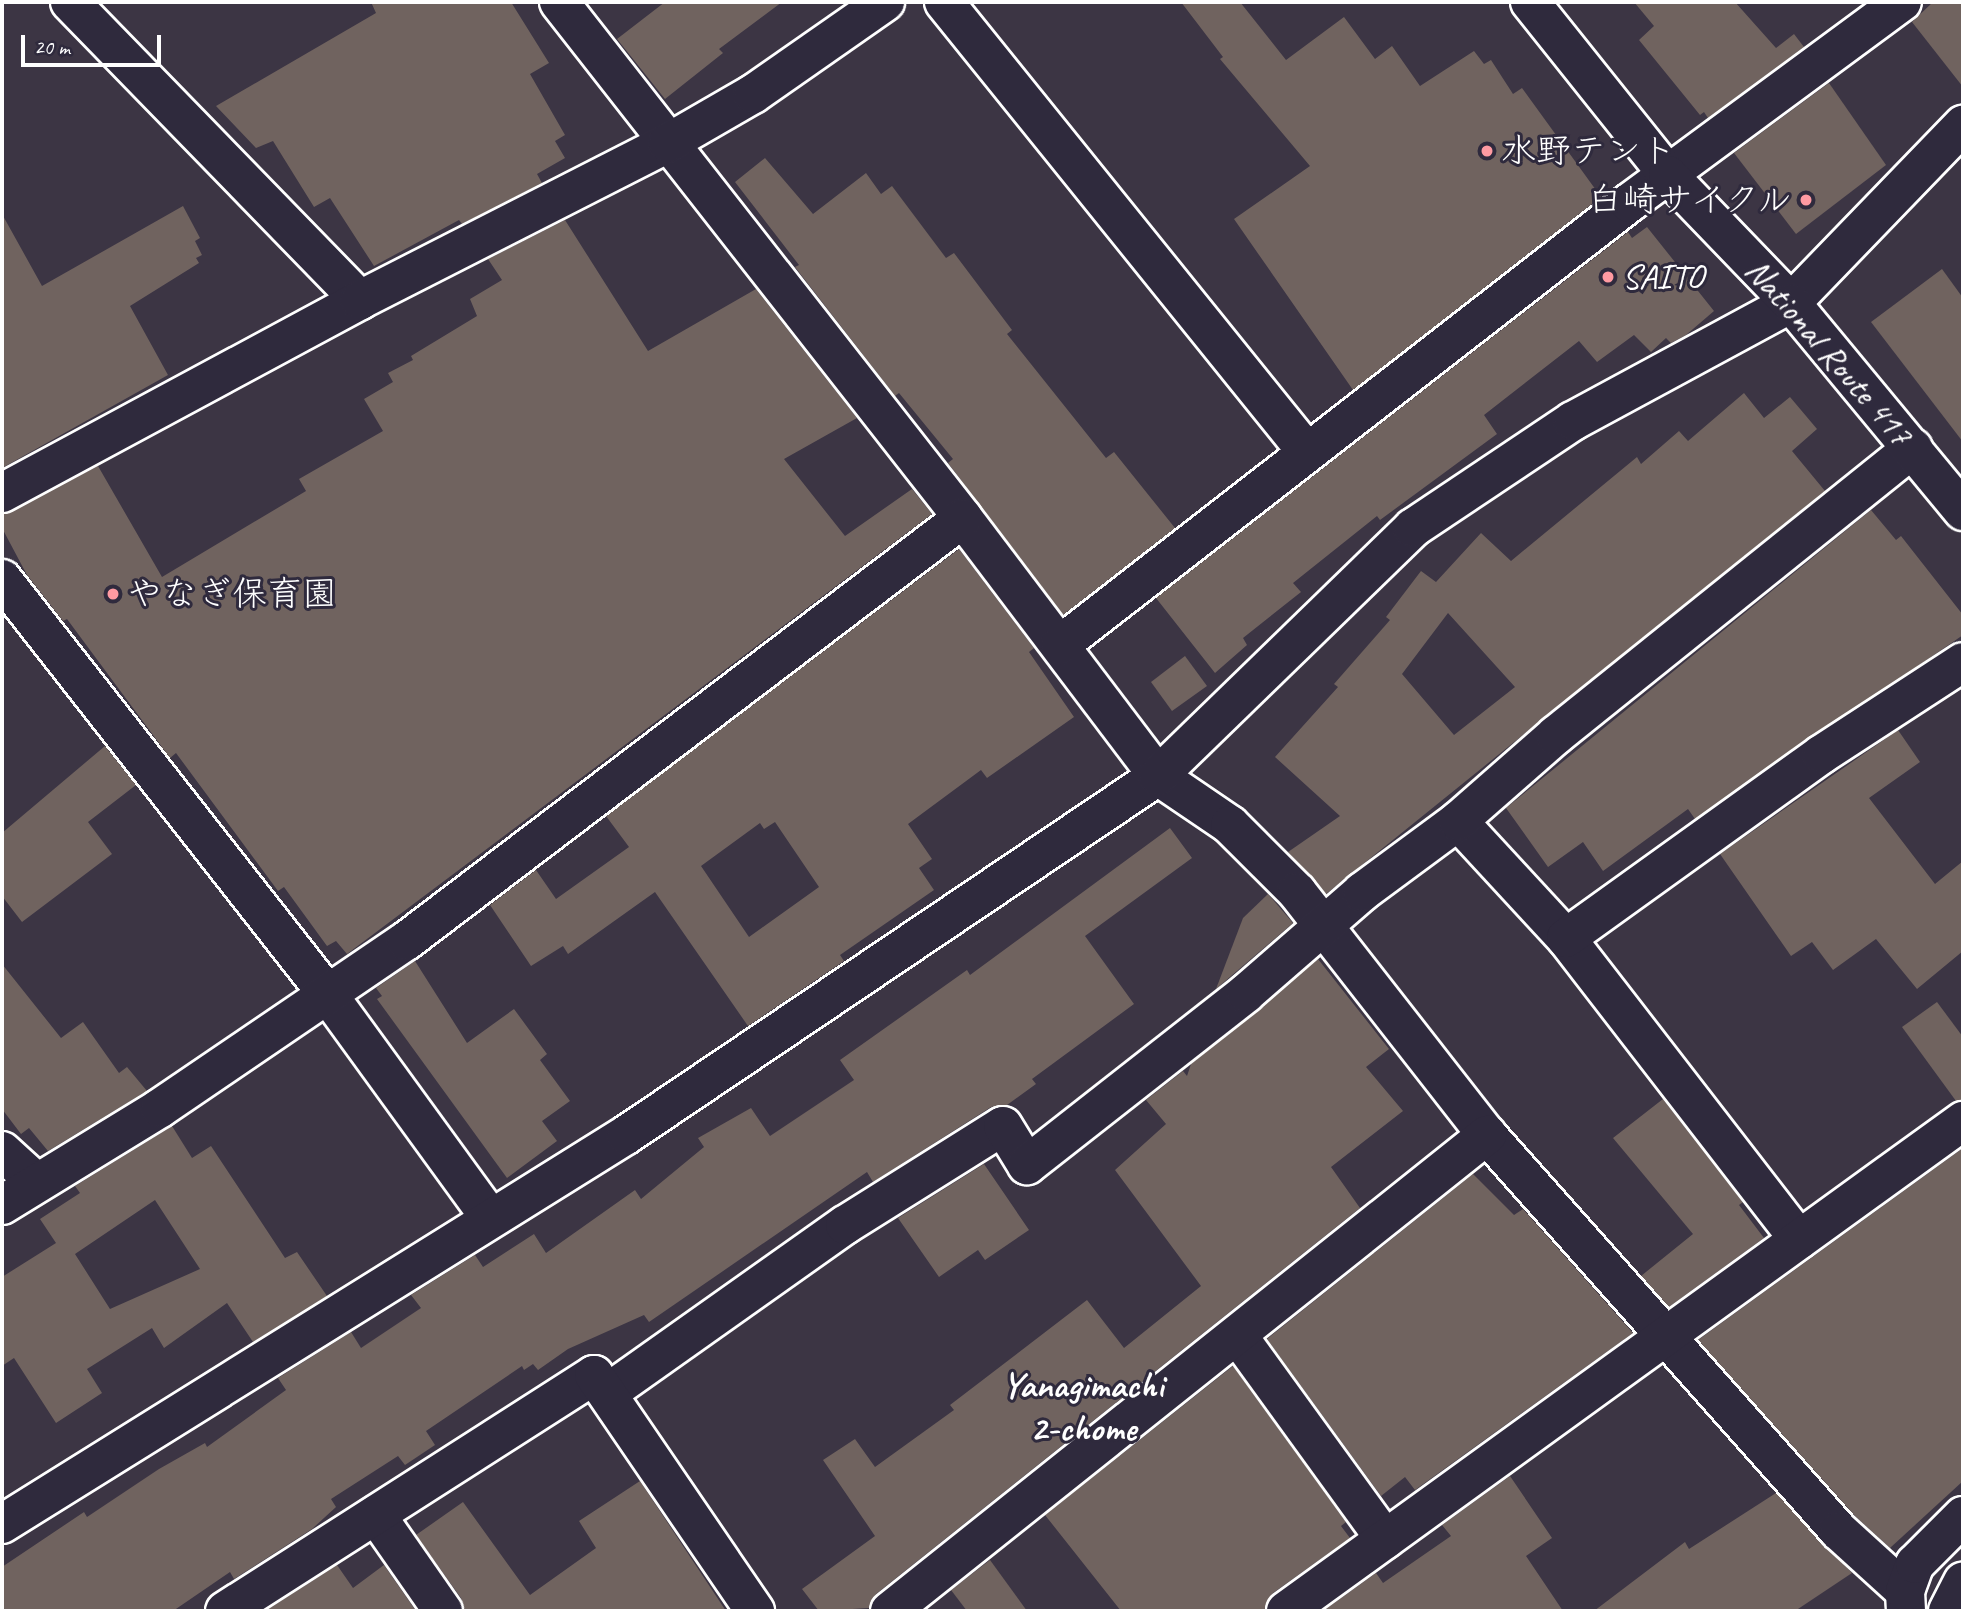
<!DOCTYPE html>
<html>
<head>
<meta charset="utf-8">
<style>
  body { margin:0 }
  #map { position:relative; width:1965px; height:1613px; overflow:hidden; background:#3c3544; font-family:Caveat,"Klee One",sans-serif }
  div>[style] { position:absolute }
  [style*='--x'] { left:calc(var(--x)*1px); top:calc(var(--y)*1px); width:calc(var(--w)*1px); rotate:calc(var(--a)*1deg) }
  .building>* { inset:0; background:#70635f }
  .roads { filter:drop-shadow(2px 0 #fff) drop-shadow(-2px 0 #fff) drop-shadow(0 2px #fff) drop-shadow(0 -2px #fff) }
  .street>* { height:38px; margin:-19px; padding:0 19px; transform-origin:19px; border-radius:19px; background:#2f2a3d }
  .secondary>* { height:38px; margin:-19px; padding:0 19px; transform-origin:19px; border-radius:19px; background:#2f2a3d }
  .highway>* { height:38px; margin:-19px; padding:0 19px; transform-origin:19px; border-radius:19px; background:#2f2a3d }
  .dots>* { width:19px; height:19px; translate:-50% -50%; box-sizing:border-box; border:4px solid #2f2a3d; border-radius:50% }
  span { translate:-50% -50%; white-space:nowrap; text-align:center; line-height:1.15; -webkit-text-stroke:6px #2f2a3d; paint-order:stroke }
  .poi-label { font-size:35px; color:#fff }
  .left { translate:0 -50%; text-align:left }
  .right { translate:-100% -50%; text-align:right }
  .street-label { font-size:35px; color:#fff }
  .neighbourhood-label { font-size:37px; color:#fff; font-weight:700 }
  .frame { position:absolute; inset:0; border:4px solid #fff; pointer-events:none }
  .scale { position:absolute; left:21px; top:35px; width:140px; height:32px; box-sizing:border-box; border:4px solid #fff; border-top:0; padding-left:9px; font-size:21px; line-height:24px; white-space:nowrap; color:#fff; -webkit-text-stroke:5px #2f2a3d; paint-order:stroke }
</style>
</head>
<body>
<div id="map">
  <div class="building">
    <div style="clip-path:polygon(371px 2px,511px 2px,549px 63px,530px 74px,565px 135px,555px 141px,565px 158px,537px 174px,542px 183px,462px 224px,459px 220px,374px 266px,330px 198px,314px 207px,273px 141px,256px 148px,216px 106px,376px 13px)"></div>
    <div style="clip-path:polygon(665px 2px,782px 2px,719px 49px,723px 53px,665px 99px,617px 39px)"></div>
    <div style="clip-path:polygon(1181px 2px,1240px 2px,1286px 60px,1344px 17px,1375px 59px,1392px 46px,1420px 86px,1474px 51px,1484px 64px,1491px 60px,1513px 94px,1522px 88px,1601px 197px,1353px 390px,1234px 219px,1310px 166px,1220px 59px,1223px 57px)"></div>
    <div style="clip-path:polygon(1634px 2px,1735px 2px,1776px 48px,1794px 34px,1804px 47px,1708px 118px,1704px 112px,1700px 115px,1639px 40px,1654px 26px)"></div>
    <div style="clip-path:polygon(1933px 2px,1963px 2px,1963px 87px,1912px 22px)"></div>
    <div style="clip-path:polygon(1829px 83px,1886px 165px,1796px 234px,1734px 153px)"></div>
    <div style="clip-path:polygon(765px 158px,813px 214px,866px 173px,881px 194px,892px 186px,946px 258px,954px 253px,1012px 330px,1007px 334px,1106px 458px,1114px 452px,1175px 528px,1063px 615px,948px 463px,953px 459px,899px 393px,895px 396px,795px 267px,799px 265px,735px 182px)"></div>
    <div style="clip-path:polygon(183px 206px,200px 238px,195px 241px,202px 255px,196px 258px,199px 263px,130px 306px,168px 375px,2px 468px,2px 214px,42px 286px)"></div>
    <div style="clip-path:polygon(565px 220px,648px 351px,756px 289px,857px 418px,784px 459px,845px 536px,912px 489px,932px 514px,347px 954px,336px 941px,327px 946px,284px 887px,278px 891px,176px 753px,170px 758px,67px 619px,63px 621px,27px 575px,2px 528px,2px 515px,98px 466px,162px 577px,306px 491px,299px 479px,383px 431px,364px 399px,393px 382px,388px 373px,413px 360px,411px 356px,477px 316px,470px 299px,502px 280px,488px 259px)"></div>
    <div style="clip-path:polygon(1647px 227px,1714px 311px,1686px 335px,1671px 343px,1666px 338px,1651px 352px,1634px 335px,1597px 362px,1579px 341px,1484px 415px,1497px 434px,1380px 520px,1377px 516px,1293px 583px,1301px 592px,1243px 638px,1247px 645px,1215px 673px,1156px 598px,1628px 232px,1632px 238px)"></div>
    <div style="clip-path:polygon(1942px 269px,1963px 298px,1963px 442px,1871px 322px)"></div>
    <div style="clip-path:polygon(evenodd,1744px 393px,1764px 418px,1790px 397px,1817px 429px,1792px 451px,1825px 491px,1326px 894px,1288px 852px,1340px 816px,1275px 757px,1338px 687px,1334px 684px,1390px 620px,1386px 617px,1421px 571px,1436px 582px,1481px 533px,1511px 561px,1637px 457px,1641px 464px,1679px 431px,1688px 441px,1744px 393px,1448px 613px,1515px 687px,1454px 735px,1402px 674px,1448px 613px)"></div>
    <div style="clip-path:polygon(1871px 510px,1896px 540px,1901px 536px,1963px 615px,1963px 635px,1695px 819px,1688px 809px,1603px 871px,1583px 842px,1548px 867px,1506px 808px)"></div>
    <div style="clip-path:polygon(evenodd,959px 549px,1034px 648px,1029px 652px,1074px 717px,987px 778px,981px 770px,908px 824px,932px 859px,919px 868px,934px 890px,840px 955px,844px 961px,748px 1026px,655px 892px,568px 954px,563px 946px,531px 966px,490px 905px,536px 870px,556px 899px,629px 847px,606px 816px,959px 549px,775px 822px,819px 887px,749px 937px,701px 866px,760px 823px,764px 829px,775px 822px)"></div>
    <div style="clip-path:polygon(1185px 656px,1207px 686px,1172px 711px,1151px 682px)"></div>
    <div style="clip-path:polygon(1898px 730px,1920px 762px,1869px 798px,1935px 884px,1963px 861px,1963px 951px,1917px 989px,1876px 939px,1833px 970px,1812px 942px,1791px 956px,1720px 854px)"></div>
    <div style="clip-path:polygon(105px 746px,136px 785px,88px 822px,112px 854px,22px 922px,2px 896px,2px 833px)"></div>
    <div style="clip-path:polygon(1170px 828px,1192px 858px,1085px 936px,1134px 1004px,1032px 1079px,1036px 1084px,1007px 1105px,991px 1107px,873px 1182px,867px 1172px,649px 1322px,644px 1315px,568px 1349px,538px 1370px,533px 1364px,524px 1370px,522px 1366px,426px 1431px,435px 1445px,405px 1465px,398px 1456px,331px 1499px,336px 1507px,312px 1529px,234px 1579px,230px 1572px,173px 1611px,2px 1611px,2px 1567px,84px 1512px,87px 1517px,159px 1469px,205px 1443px,207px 1447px,286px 1390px,278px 1378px,351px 1332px,361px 1348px,421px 1308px,411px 1295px,475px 1255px,483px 1267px,534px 1234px,546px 1253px,635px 1190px,641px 1199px,704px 1147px,698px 1138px,751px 1108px,770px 1136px,854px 1080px,840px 1060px,967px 970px,970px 975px)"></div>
    <div style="clip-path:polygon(1268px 894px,1293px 923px,1216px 989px,1243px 918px)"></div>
    <div style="clip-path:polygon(1318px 959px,1389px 1049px,1366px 1067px,1403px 1111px,1331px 1167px,1360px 1208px,876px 1594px,869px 1608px,819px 1611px,802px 1589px,875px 1536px,823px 1460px,855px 1439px,875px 1467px,954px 1410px,950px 1405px,1087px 1300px,1124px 1348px,1201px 1286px,1115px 1170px,1166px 1124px,1146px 1100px,1183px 1071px,1187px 1076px,1191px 1064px)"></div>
    <div style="clip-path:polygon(415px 961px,467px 1043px,514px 1009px,547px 1054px,540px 1060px,570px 1101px,542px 1121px,557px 1141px,507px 1178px,377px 999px,382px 996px,376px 988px)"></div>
    <div style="clip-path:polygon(2px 964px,61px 1038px,83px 1022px,119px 1073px,127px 1067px,147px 1091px,48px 1151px,29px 1128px,21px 1134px,2px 1109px)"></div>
    <div style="clip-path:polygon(1937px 1002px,1963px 1037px,1963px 1100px,1956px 1101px,1902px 1027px)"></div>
    <div style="clip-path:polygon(1663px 1099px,1743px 1202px,1739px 1205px,1764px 1238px,1669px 1307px,1641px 1276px,1693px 1234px,1613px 1138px)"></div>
    <div style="clip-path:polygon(evenodd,172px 1126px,192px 1158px,211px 1146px,285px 1258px,297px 1252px,327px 1296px,253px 1342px,227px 1303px,164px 1348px,152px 1328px,87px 1369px,102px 1393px,56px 1423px,14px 1358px,2px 1366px,2px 1277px,56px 1243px,40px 1219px,80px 1193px,75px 1186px,172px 1126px,155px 1200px,200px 1269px,110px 1309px,75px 1254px,155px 1200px)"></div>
    <div style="clip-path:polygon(1963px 1148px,1963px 1481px,1890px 1548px,1855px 1516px,1698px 1340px)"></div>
    <div style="clip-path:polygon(984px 1164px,1029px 1230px,985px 1260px,978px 1250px,939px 1277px,898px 1218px)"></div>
    <div style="clip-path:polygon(1473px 1174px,1514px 1215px,1523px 1209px,1633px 1333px,1415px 1490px,1405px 1477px,1381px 1496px,1267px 1339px)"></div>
    <div style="clip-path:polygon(1233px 1366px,1346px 1522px,1341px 1526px,1350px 1538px,1273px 1593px,1264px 1611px,1121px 1611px,1045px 1515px)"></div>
    <div style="clip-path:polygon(1510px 1476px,1552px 1538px,1526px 1556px,1563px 1611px,1323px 1611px,1376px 1573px,1383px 1583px,1451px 1536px,1442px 1525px)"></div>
    <div style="clip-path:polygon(640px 1481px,726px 1611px,465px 1611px,461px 1598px,416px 1535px,463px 1502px,530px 1595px,596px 1548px,579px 1521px)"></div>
    <div style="clip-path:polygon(1776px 1493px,1852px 1573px,1795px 1611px,1594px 1611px,1685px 1542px,1689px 1549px)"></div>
    <div style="clip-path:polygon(990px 1560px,1027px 1611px,967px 1611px,951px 1590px)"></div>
    <div style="clip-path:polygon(337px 1565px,353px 1588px,384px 1565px,416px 1611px,265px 1611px)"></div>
  </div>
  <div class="roads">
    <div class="street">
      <div style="--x:70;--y:2;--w:416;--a:45.8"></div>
      <div style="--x:559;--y:2;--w:655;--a:51.94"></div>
      <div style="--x:963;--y:518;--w:323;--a:52.9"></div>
      <div style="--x:1158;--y:776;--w:87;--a:34.2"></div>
      <div style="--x:1230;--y:825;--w:95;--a:45"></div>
      <div style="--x:1297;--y:892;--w:308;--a:52"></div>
      <div style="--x:1487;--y:1135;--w:530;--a:48.37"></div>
      <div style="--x:1839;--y:1531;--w:89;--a:42.3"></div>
      <div style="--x:944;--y:2;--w:578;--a:51.11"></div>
      <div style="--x:2;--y:493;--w:407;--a:-28.3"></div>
      <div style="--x:360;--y:300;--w:346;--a:-27"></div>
      <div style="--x:668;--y:143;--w:98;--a:-30"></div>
      <div style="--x:753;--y:94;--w:161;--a:-34.9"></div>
      <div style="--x:2;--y:579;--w:530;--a:51.9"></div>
      <div style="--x:329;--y:996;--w:274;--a:54"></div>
      <div style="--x:1060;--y:645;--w:721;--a:-37.84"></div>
      <div style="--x:1629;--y:203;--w:339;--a:-36.4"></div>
      <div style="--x:1458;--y:821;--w:159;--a:47.3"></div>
      <div style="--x:1566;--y:938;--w:381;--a:52.3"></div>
      <div style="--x:1566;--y:938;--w:315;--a:-35.7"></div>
      <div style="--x:1822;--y:754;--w:168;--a:-33.1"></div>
      <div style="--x:2;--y:1151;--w:46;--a:42.4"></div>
      <div style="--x:2;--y:1205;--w:185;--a:-31.5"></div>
      <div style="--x:160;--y:1108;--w:297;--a:-34.2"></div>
      <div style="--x:406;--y:941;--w:699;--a:-37.21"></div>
      <div style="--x:1238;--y:1336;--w:251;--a:54.1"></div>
      <div style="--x:609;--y:1392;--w:289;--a:-35.3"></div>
      <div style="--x:845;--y:1225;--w:186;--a:-32.1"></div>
      <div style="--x:1003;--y:1126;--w:46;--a:58.4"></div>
      <div style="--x:1027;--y:1165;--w:278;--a:-38.1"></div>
      <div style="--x:1246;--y:993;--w:154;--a:-41"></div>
      <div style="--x:1362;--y:892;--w:119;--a:-36.5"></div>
      <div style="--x:1458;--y:821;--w:130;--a:-41.3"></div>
      <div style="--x:1556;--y:735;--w:458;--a:-38.8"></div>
      <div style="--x:376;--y:1515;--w:117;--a:55.1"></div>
      <div style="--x:2;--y:1524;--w:735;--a:-31.94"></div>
      <div style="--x:626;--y:1135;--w:642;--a:-34.01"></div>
      <div style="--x:1158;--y:776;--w:356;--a:-44.2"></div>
      <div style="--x:1413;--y:528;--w:192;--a:-33.8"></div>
      <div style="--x:1573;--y:421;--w:248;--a:-28.4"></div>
      <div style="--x:225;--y:1611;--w:438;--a:-32.6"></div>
      <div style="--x:594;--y:1375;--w:286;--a:55.7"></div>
      <div style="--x:890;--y:1611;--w:764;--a:-38.57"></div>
      <div style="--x:1286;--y:1611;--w:836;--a:-35.9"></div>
      <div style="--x:1906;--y:1611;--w:20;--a:-93"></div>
      <div style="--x:1905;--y:1591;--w:29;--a:-70"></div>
      <div style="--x:1915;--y:1564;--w:68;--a:-45"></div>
    </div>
    <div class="secondary">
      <div style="--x:1791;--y:303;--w:248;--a:-46"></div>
    </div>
    <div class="highway">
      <div style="--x:1530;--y:2;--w:221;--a:51.4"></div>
      <div style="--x:1668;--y:175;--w:178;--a:46.1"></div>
      <div style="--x:1791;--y:303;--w:270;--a:50.4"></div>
      <div style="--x:1948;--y:1611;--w:33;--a:-63"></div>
    </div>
  </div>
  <div class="dots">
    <div style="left:1487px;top:151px;background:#ff9aa2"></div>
    <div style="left:1806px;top:200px;background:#ff9aa2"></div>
    <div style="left:1608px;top:277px;background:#ff9aa2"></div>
    <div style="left:113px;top:594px;background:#ff9aa2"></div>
  </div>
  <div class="poi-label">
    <span class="left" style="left:1501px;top:151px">水野テント</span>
    <span class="right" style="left:1792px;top:200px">白崎サイクル</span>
    <span class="left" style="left:1622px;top:277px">SAITO</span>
    <span class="left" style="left:127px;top:594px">やなぎ保育園</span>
  </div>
  <div class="street-label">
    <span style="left:1829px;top:352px;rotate:49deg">National Route 417</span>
  </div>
  <div class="neighbourhood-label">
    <span style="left:1083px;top:1407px">Yanagimachi<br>2-chome</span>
  </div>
  <div class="frame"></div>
  <div class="scale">20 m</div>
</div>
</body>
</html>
